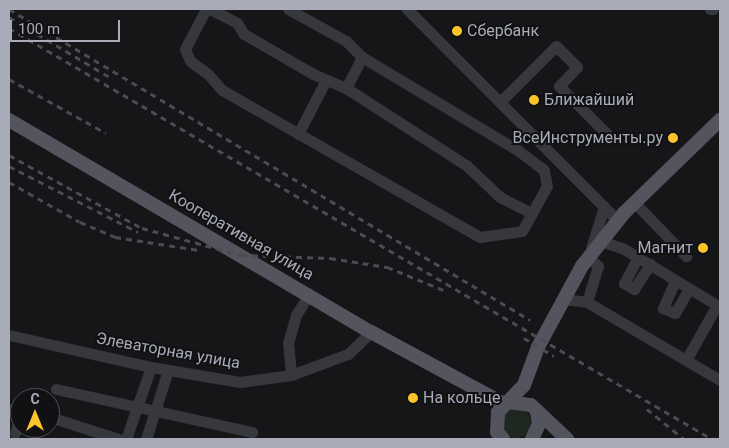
<!DOCTYPE html>
<html>
<head>
<meta charset="utf-8">
<style>
  body { margin:0 }
  #map { position:relative; width:729px; height:448px; overflow:hidden; background:#161618; font-family:Roboto,sans-serif }
  div>[style] { position:absolute }
  [style*='--x'] { left:calc(var(--x)*1px); top:calc(var(--y)*1px); width:calc(var(--w)*1px); rotate:calc(var(--a)*1deg) }
  .green>* { inset:0; background:#1e2720 }
  .round { border-radius:50% }
  .minor>* { height:11px; margin:-5.5px; padding:0 5.5px; transform-origin:5.5px; border-radius:5.5px; background:#37383e }
  .major>* { height:14px; margin:-7px; padding:0 7px; transform-origin:7px; border-radius:7px; background:#53545d }
  .rail>* { height:2.5px; margin-top:-1.25px; transform-origin:0; background:repeating-linear-gradient(90deg,#4a4b53 0 6px,transparent 0 11px) }
  .dots>* { width:14px; height:14px; translate:-50% -50%; box-sizing:border-box; border:2px solid #111113; border-radius:50% }
  span { translate:-50% -50%; white-space:nowrap; text-align:center; line-height:1.15; -webkit-text-stroke:4px #111113; paint-order:stroke }
  .poi-label { font-size:16px; color:#a8acb9 }
  .left { translate:0 -50%; text-align:left }
  .right { translate:-100% -50%; text-align:right }
  .street-label { font-size:16px; color:#a8acb9 }
  .frame { position:absolute; inset:0; border:10px solid #a8acb9; pointer-events:none }
  .north { position:absolute; left:10px; top:388px; width:50px; height:50px; box-sizing:border-box; background:#111113; border:1px solid #4d4f55; border-radius:50%; rotate:0deg; font-size:14px; font-weight:700; line-height:20px; text-align:center; color:#a8acb9 }
  .north::after { content:''; display:block; margin:auto; width:18px; height:22px; background:#fcc62b; clip-path:polygon(50% 0,100% 100%,50% 72%,0 100%) }
  .scale { position:absolute; left:10px; top:20px; width:110px; height:22px; box-sizing:border-box; border:2px solid #a8acb9; border-top:0; padding-left:6px; font-size:15px; line-height:18px; white-space:nowrap; color:#a8acb9; -webkit-text-stroke:4px #111113; paint-order:stroke }
</style>
</head>
<body>
<div id="map">
  <div class="green">
    <div class="round" style="left:501px;top:408px;width:30px;height:30px"></div>
  </div>
  <div class="minor">
    <div style="--x:206;--y:9;--w:45;--a:117.7"></div>
    <div style="--x:185;--y:49;--w:13;--a:67"></div>
    <div style="--x:190;--y:61;--w:22;--a:36"></div>
    <div style="--x:208;--y:74;--w:21;--a:49"></div>
    <div style="--x:222;--y:90;--w:297;--a:29.7"></div>
    <div style="--x:480;--y:237;--w:42;--a:-8.1"></div>
    <div style="--x:522;--y:231;--w:51;--a:-60.9"></div>
    <div style="--x:547;--y:186;--w:16;--a:-101"></div>
    <div style="--x:544;--y:170;--w:31;--a:-143"></div>
    <div style="--x:519;--y:151;--w:183;--a:-149.1"></div>
    <div style="--x:362;--y:57;--w:23;--a:-135"></div>
    <div style="--x:346;--y:41;--w:66;--a:-151.1"></div>
    <div style="--x:210;--y:9;--w:30;--a:27"></div>
    <div style="--x:237;--y:23;--w:13;--a:58"></div>
    <div style="--x:244;--y:34;--w:80;--a:30.1"></div>
    <div style="--x:313;--y:74;--w:36;--a:23"></div>
    <div style="--x:407;--y:9;--w:299;--a:45.1"></div>
    <div style="--x:710;--y:9;--w:3;--a:0"></div>
    <div style="--x:362;--y:57;--w:35;--a:117"></div>
    <div style="--x:346;--y:88;--w:143;--a:32.7"></div>
    <div style="--x:466;--y:165;--w:47;--a:43.3"></div>
    <div style="--x:500;--y:197;--w:36;--a:27"></div>
    <div style="--x:500;--y:102;--w:79;--a:-45"></div>
    <div style="--x:556;--y:46;--w:30;--a:45"></div>
    <div style="--x:577;--y:67;--w:26;--a:133"></div>
    <div style="--x:559;--y:86;--w:68;--a:45"></div>
    <div style="--x:298;--y:134;--w:61;--a:-62.6"></div>
    <div style="--x:635;--y:203;--w:74;--a:46.1"></div>
    <div style="--x:601;--y:241;--w:24;--a:19"></div>
    <div style="--x:624;--y:249;--w:112;--a:31.1"></div>
    <div style="--x:591;--y:248;--w:43;--a:-72.4"></div>
    <div style="--x:638;--y:257;--w:30;--a:118"></div>
    <div style="--x:624;--y:283;--w:12;--a:31"></div>
    <div style="--x:634;--y:289;--w:30;--a:-57"></div>
    <div style="--x:675;--y:281;--w:30;--a:114"></div>
    <div style="--x:663;--y:308;--w:13;--a:23"></div>
    <div style="--x:675;--y:313;--w:28;--a:-60"></div>
    <div style="--x:564;--y:299;--w:23;--a:7"></div>
    <div style="--x:587;--y:302;--w:154;--a:30.4"></div>
    <div style="--x:587;--y:302;--w:38;--a:-73"></div>
    <div style="--x:598;--y:266;--w:13;--a:-138"></div>
    <div style="--x:9;--y:335;--w:146;--a:12.7"></div>
    <div style="--x:151;--y:367;--w:90;--a:9.6"></div>
    <div style="--x:240;--y:382;--w:51;--a:-7.8"></div>
    <div style="--x:291;--y:375;--w:61;--a:-20.2"></div>
    <div style="--x:348;--y:354;--w:32;--a:-44"></div>
    <div style="--x:686;--y:360;--w:63;--a:-60.6"></div>
    <div style="--x:291;--y:375;--w:32;--a:-95"></div>
    <div style="--x:288;--y:343;--w:29;--a:-74"></div>
    <div style="--x:296;--y:315;--w:25;--a:-58"></div>
    <div style="--x:56;--y:389;--w:201;--a:12.4"></div>
    <div style="--x:9;--y:409;--w:11;--a:15"></div>
    <div style="--x:50;--y:417;--w:71;--a:17.9"></div>
    <div style="--x:15;--y:433;--w:17;--a:-73"></div>
    <div style="--x:126;--y:439;--w:76;--a:-70.9"></div>
    <div style="--x:146;--y:439;--w:72;--a:-72.3"></div>
  </div>
  <div class="major">
    <div style="--x:9;--y:120;--w:420;--a:30.4"></div>
    <div style="--x:371;--y:332;--w:151;--a:28.4"></div>
    <div style="--x:509;--y:402;--w:22;--a:8"></div>
    <div style="--x:531;--y:405;--w:50;--a:43.4"></div>
    <div style="--x:503;--y:439;--w:9;--a:-131"></div>
    <div style="--x:497;--y:432;--w:20;--a:-87"></div>
    <div style="--x:498;--y:412;--w:37;--a:-46"></div>
    <div style="--x:524;--y:385;--w:40;--a:-69.8"></div>
    <div style="--x:538;--y:347;--w:92;--a:-61.5"></div>
    <div style="--x:582;--y:266;--w:68;--a:-51.6"></div>
    <div style="--x:624;--y:213;--w:134;--a:-44.1"></div>
    <div style="--x:532;--y:439;--w:17;--a:-65"></div>
    <div style="--x:539;--y:424;--w:12;--a:-99"></div>
  </div>
  <div class="rail">
    <div style="--x:9;--y:9;--w:607;--a:30.83"></div>
    <div style="--x:9;--y:17;--w:121;--a:30.8"></div>
    <div style="--x:9;--y:28;--w:814;--a:30.31"></div>
    <div style="--x:9;--y:79;--w:111;--a:29.1"></div>
    <div style="--x:9;--y:155;--w:152;--a:28.8"></div>
    <div style="--x:142;--y:228;--w:103;--a:15.3"></div>
    <div style="--x:241;--y:255;--w:89;--a:1.9"></div>
    <div style="--x:330;--y:258;--w:58;--a:9"></div>
    <div style="--x:387;--y:267;--w:64;--a:22.1"></div>
    <div style="--x:9;--y:166;--w:145;--a:27.1"></div>
    <div style="--x:9;--y:182;--w:81;--a:29.4"></div>
    <div style="--x:80;--y:222;--w:38;--a:23"></div>
    <div style="--x:115;--y:237;--w:85;--a:8.8"></div>
    <div style="--x:524;--y:338;--w:35;--a:31"></div>
    <div style="--x:647;--y:409;--w:48;--a:39"></div>
  </div>
  <div class="dots">
    <div style="left:457px;top:31px;background:#fcc62b"></div>
    <div style="left:534px;top:100px;background:#fcc62b"></div>
    <div style="left:673px;top:138px;background:#fcc62b"></div>
    <div style="left:703px;top:248px;background:#fcc62b"></div>
    <div style="left:413px;top:398px;background:#fcc62b"></div>
  </div>
  <div class="poi-label">
    <span class="left" style="left:467px;top:31px">Сбербанк</span>
    <span class="left" style="left:544px;top:100px">Ближайший</span>
    <span class="right" style="left:663px;top:138px">ВсеИнструменты.ру</span>
    <span class="right" style="left:693px;top:248px">Магнит</span>
    <span class="left" style="left:423px;top:398px">На кольце</span>
  </div>
  <div class="street-label">
    <span style="left:241px;top:235px;rotate:30deg">Кооперативная улица</span>
    <span style="left:168px;top:351px;rotate:10deg">Элеваторная улица</span>
  </div>
  <div class="frame"></div>
  <div class="north">С</div>
  <div class="scale">100 m</div>
</div>
</body>
</html>
